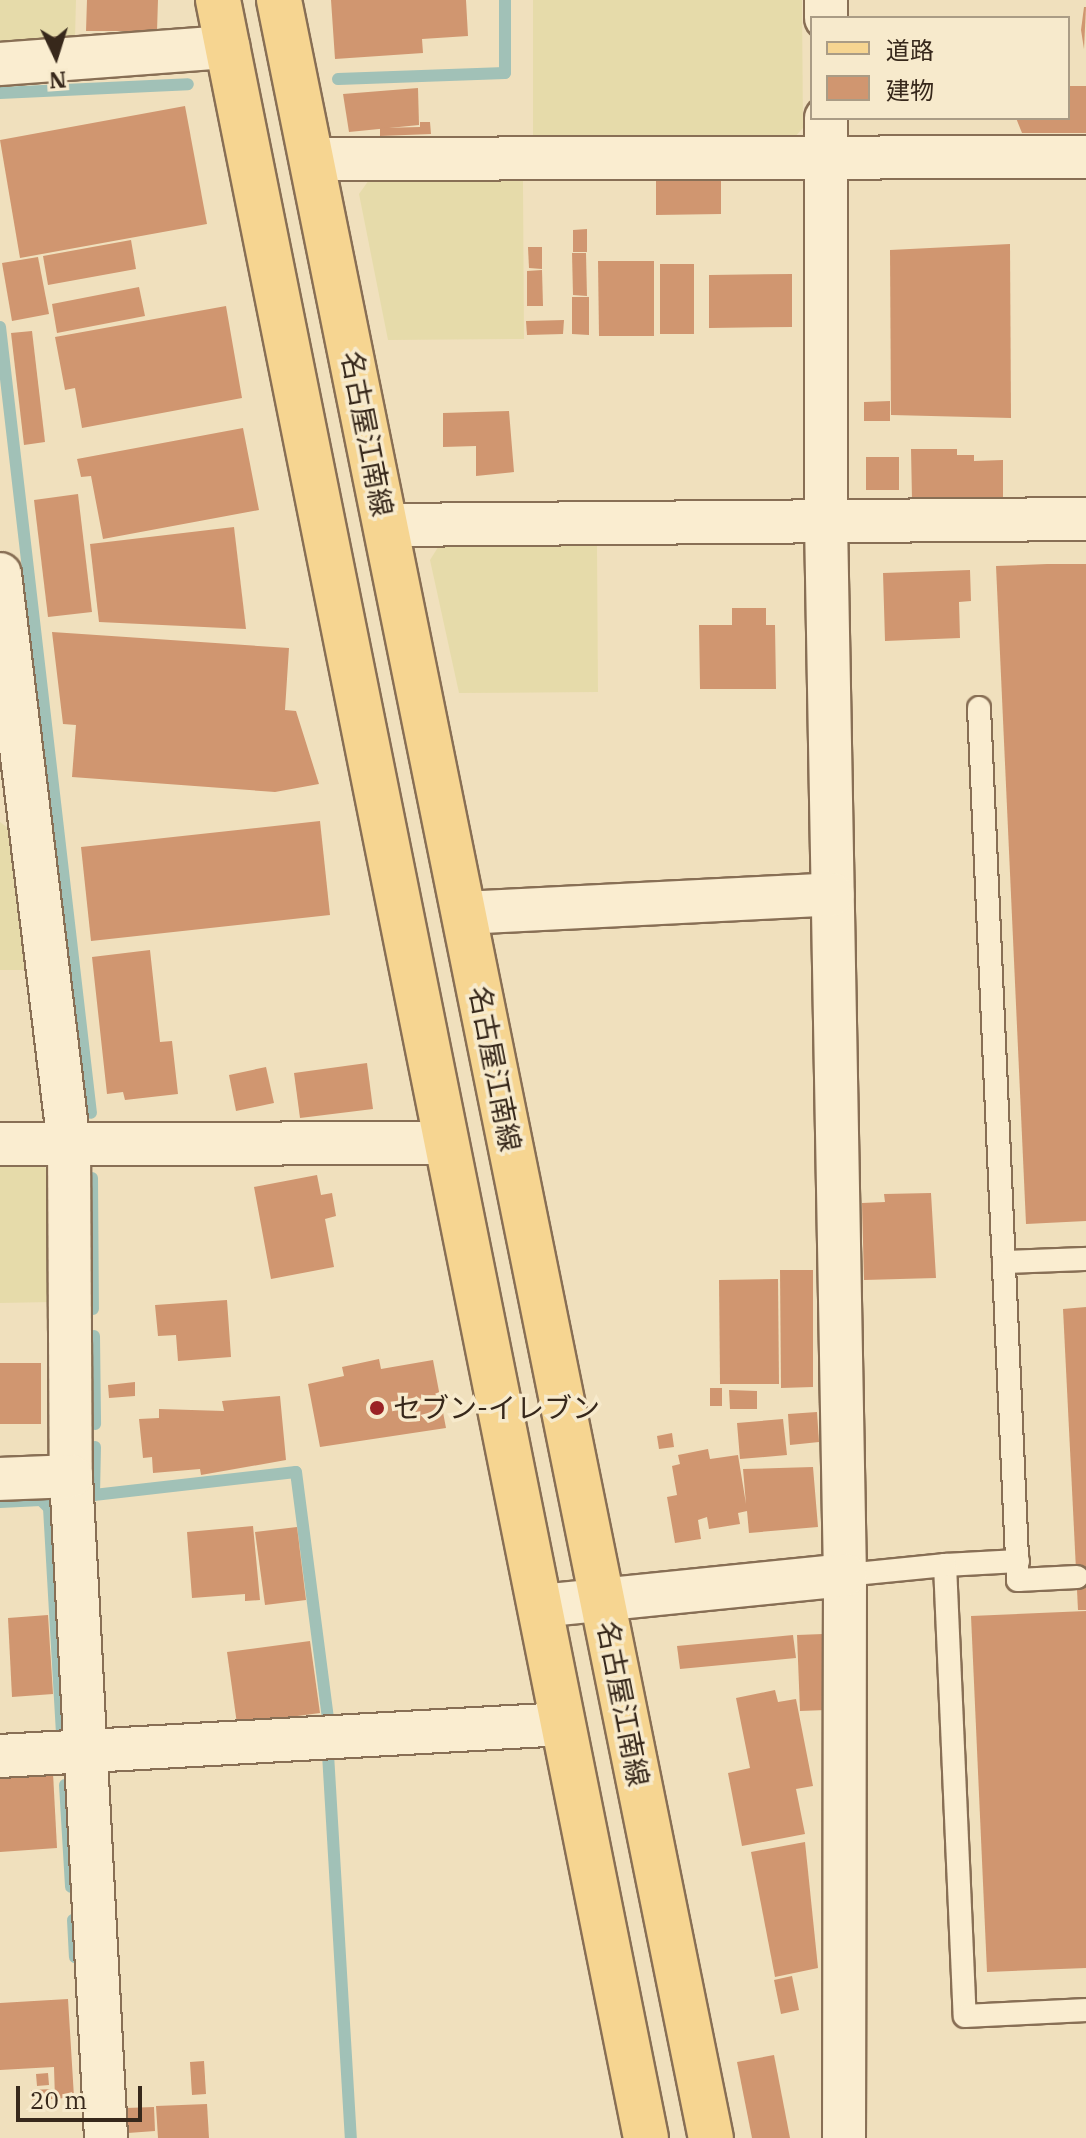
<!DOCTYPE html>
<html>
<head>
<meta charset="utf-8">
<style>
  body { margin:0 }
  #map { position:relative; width:1086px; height:2138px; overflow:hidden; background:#f0e0bd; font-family:"IBM Plex Serif","Noto Sans JP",serif }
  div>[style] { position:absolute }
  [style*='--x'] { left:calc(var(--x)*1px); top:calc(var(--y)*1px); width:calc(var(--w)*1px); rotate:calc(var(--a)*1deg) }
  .farmland>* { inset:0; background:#e6dbaa }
  .stream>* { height:12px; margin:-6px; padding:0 6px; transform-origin:6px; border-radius:6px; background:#a1c1b7 }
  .building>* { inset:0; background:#d09670 }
  .roads { filter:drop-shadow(2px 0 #886f55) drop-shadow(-2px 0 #886f55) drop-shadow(0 2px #886f55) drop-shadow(0 -2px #886f55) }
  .service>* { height:22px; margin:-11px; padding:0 11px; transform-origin:11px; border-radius:11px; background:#faedd0 }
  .minor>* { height:42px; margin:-21px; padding:0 21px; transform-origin:21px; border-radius:21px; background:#faedd0 }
  .primary>* { height:44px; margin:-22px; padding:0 22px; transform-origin:22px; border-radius:22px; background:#f6d591 }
  .dots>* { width:22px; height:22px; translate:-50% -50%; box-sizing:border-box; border:4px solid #f7eacc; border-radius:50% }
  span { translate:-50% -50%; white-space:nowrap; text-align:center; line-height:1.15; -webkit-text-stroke:7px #f7eacc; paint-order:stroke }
  .street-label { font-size:28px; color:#37281b }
  .poi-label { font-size:28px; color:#37281b }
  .left { translate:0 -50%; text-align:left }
  .legend { position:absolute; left:810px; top:16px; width:260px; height:104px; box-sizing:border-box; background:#f7eacc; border:2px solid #aa9c85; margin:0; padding:10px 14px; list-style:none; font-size:24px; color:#37281b }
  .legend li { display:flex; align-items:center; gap:16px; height:40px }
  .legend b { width:40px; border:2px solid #aa9c85 }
  .north { position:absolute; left:16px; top:16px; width:80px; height:80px; -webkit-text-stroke:6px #f7eacc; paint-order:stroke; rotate:176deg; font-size:22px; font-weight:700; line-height:32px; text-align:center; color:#37281b }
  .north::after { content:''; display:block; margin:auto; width:28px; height:36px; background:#37281b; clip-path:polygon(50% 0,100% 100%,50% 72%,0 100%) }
  .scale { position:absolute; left:16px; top:2086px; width:126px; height:36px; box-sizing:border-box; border:4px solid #37281b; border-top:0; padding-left:10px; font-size:24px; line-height:28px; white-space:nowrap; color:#37281b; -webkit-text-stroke:6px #f7eacc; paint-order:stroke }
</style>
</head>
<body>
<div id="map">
  <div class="farmland">
    <div style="clip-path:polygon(0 0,76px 0,75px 39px,0 45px)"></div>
    <div style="clip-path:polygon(533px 0,802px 0,803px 128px,792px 140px,533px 142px)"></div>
    <div style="clip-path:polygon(523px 179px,524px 339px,388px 340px,359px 194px,369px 180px)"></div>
    <div style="clip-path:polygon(597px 543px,598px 692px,459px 693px,430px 560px,440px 544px)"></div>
    <div style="clip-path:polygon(0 822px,20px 837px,34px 970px,0 970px)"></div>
    <div style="clip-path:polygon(0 1155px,34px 1155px,51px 1174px,52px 1302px,0 1303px)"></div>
  </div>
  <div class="stream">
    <div style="--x:338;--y:79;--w:167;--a:-2.1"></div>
    <div style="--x:505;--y:73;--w:73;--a:-90"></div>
    <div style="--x:0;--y:93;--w:188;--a:-2.7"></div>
    <div style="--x:0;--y:327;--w:791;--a:83.4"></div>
    <div style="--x:92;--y:1178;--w:131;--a:89.6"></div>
    <div style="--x:94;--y:1336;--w:88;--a:89.3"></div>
    <div style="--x:95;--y:1447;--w:48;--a:91.2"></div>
    <div style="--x:94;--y:1495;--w:203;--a:-6.5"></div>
    <div style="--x:296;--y:1472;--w:248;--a:82.6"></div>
    <div style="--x:0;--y:1502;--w:41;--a:-2.8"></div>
    <div style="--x:41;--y:1500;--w:11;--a:45"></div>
    <div style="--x:49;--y:1508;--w:223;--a:86.7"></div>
    <div style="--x:328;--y:1754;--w:385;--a:86.6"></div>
    <div style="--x:65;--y:1785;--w:102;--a:86.6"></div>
    <div style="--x:73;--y:1920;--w:37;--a:87"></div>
  </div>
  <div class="building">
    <div style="clip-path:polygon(87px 0,158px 0,157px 31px,86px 31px)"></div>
    <div style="clip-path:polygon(331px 0,466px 0,468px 36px,422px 39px,423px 53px,335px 59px)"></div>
    <div style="clip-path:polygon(1084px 7px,1086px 7px,1084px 49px,1081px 30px)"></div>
    <div style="clip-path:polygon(1068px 86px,1086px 86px,1086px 133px,1022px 133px,1016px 118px,1068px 118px)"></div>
    <div style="clip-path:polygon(418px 88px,419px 125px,349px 132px,343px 94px)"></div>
    <div style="clip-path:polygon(185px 106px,207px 224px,20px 258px,0 140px)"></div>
    <div style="clip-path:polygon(420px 122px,430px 122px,431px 134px,380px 136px,380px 128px,420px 127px)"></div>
    <div style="clip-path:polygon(656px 180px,721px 180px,721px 214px,656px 215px)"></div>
    <div style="clip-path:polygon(587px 229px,587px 252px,573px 252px,573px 230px)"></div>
    <div style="clip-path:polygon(131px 240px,136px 269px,48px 285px,43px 256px)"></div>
    <div style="clip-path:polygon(1010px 244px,1011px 418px,891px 415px,890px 250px)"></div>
    <div style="clip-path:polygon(528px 247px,542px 247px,542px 269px,529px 268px)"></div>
    <div style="clip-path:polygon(572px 253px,586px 253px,587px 296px,573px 295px)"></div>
    <div style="clip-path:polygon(38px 257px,49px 314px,12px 321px,2px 263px)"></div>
    <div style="clip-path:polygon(598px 261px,654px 261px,654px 336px,599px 336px)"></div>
    <div style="clip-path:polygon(660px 264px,694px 264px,694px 334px,660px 334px)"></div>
    <div style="clip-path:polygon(542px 270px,543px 306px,527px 306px,527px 271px)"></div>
    <div style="clip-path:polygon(792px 274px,792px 327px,709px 328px,709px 275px)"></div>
    <div style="clip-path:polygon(139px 287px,145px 316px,57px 333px,52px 304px)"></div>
    <div style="clip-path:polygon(572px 297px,589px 297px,589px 335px,572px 334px)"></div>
    <div style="clip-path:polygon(226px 306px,242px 398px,82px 428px,75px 388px,65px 390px,55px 337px)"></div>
    <div style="clip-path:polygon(564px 320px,563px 334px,527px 335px,526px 321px)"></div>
    <div style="clip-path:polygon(32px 331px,45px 442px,24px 445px,11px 333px)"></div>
    <div style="clip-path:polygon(890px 401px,890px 421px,864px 421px,864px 402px)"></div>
    <div style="clip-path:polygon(509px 411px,514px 472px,476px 476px,476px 446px,443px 447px,443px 413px)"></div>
    <div style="clip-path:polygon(243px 428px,259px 510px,103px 539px,91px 476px,81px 477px,77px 459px)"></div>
    <div style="clip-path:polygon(911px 449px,957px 449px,957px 455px,974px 455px,974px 461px,1003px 460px,1003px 499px,912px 500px)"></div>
    <div style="clip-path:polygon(866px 457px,899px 457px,899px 490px,866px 490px)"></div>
    <div style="clip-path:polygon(78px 494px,92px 612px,48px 617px,34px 500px)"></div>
    <div style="clip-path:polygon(234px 527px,246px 629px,99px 622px,90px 544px)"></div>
    <div style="clip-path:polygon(1047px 564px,1086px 564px,1086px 1221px,1026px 1224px,996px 566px)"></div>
    <div style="clip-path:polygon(970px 570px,971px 601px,959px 602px,960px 638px,885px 641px,883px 573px)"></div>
    <div style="clip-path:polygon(732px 608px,766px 608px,766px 625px,775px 625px,776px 689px,700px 689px,699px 625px,732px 625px)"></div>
    <div style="clip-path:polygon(52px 632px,289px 648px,285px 710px,296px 711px,319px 784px,275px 792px,72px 777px,76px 725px,63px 724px)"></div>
    <div style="clip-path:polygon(320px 821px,330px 915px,91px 941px,81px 847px)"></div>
    <div style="clip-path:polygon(150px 950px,160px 1042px,172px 1041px,178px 1094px,125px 1100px,123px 1092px,107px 1094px,92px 957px)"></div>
    <div style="clip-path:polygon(367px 1063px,373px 1109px,300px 1118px,294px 1073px)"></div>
    <div style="clip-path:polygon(266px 1067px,274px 1103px,236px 1111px,229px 1075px)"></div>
    <div style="clip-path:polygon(317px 1175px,321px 1195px,332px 1193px,336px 1216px,325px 1219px,334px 1267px,271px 1279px,254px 1187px)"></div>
    <div style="clip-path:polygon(931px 1193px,936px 1278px,864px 1280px,862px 1203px,885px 1202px,884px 1194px)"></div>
    <div style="clip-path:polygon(780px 1270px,813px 1270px,813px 1387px,781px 1388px)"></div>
    <div style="clip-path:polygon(778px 1279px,779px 1384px,720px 1384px,719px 1280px)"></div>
    <div style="clip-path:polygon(227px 1300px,231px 1357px,178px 1361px,176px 1335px,158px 1336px,155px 1305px)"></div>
    <div style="clip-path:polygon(1086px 1307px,1086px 1610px,1078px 1610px,1063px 1309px)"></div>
    <div style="clip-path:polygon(379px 1359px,381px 1369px,433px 1360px,446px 1428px,320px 1447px,308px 1384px,344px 1376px,342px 1367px)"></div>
    <div style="clip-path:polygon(0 1363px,41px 1363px,41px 1424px,0 1424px)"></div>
    <div style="clip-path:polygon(135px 1382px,135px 1396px,109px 1398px,108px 1385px)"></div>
    <div style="clip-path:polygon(710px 1388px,722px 1388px,722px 1406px,710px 1406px)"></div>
    <div style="clip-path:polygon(729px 1390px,757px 1391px,757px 1409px,730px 1409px)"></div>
    <div style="clip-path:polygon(280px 1396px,286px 1460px,201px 1475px,200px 1469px,153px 1473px,152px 1457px,143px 1458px,139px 1419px,159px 1418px,159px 1409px,224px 1411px,222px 1401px)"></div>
    <div style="clip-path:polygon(817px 1412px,819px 1442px,790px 1445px,788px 1414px)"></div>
    <div style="clip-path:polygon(783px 1419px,787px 1455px,740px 1459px,737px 1423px)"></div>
    <div style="clip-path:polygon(672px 1433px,674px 1447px,659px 1449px,657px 1436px)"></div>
    <div style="clip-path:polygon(708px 1449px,710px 1459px,738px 1455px,746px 1504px,743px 1469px,813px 1467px,818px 1527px,749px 1533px,747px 1511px,738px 1513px,740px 1524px,709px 1529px,707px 1517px,698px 1520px,701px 1539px,675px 1543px,667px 1497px,677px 1495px,672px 1466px,680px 1464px,678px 1455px)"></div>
    <div style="clip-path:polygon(253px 1526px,260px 1600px,245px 1601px,245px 1594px,192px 1598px,187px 1532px)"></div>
    <div style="clip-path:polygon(297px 1527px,306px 1600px,265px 1605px,255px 1532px)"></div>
    <div style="clip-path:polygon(1086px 1611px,1086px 1968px,987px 1972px,971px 1616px)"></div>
    <div style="clip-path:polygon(48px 1615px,53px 1694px,12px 1697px,8px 1618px)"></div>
    <div style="clip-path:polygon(823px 1634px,826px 1710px,800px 1711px,797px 1635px)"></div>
    <div style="clip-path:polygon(793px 1635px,796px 1658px,680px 1669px,677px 1646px)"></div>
    <div style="clip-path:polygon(310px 1641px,320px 1713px,237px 1724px,227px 1652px)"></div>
    <div style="clip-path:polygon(775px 1690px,778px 1702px,796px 1699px,813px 1786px,796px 1789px,805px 1834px,742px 1846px,728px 1773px,750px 1768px,736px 1698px)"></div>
    <div style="clip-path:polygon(53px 1773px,57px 1848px,0 1852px,0 1776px)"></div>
    <div style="clip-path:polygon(805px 1842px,818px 1968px,775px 1977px,751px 1852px)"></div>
    <div style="clip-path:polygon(792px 1976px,799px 2010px,781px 2014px,774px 1980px)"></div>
    <div style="clip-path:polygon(68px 1999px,74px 2097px,55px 2099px,54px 2067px,0 2070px,0 2003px)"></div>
    <div style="clip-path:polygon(774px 2055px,790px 2138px,752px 2138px,737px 2062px)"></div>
    <div style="clip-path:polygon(204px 2061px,206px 2094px,192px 2095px,190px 2062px)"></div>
    <div style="clip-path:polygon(48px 2073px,49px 2085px,37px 2086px,36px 2074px)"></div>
    <div style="clip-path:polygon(52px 2089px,53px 2099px,32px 2100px,31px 2090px)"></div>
    <div style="clip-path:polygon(207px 2104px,209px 2138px,158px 2138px,156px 2106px)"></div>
    <div style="clip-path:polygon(154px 2107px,155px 2131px,128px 2133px,126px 2108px)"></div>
  </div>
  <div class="roads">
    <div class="service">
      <div style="--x:979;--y:708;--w:873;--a:87.44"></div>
      <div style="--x:1018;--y:1580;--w:59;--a:-2.9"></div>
      <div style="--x:1004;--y:1262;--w:82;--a:-2.1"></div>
      <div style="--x:1018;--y:1561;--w:73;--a:176.9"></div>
      <div style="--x:945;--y:1565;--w:451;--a:87.5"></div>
      <div style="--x:965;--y:2016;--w:121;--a:-2.8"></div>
      <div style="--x:845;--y:1575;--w:100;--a:-5.7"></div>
    </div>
    <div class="minor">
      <div style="--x:826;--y:18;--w:18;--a:-90"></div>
      <div style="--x:0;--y:64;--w:229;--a:-4.3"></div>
      <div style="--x:826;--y:118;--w:403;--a:90"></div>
      <div style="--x:826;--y:521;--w:1054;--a:88.97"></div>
      <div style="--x:845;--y:1575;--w:563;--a:90.1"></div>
      <div style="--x:312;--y:159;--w:774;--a:-0.15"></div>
      <div style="--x:385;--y:525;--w:701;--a:-0.49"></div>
      <div style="--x:0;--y:574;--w:575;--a:83.11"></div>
      <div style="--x:69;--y:1145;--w:331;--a:89.7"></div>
      <div style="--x:71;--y:1476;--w:663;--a:86.97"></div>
      <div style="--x:464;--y:913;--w:369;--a:-2.9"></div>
      <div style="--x:0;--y:1144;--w:447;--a:-0.1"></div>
      <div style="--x:0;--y:1479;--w:71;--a:-2.4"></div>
      <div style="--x:540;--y:1606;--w:307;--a:-5.8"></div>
      <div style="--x:0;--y:1756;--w:564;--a:-3.25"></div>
    </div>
    <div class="primary">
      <div style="--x:218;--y:0;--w:2180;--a:78.68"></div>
      <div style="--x:279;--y:0;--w:2181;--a:78.58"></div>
    </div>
  </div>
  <div class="dots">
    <div style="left:377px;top:1408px;background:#9a2225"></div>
  </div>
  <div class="street-label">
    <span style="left:367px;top:434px;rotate:79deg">名古屋江南線</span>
    <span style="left:495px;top:1069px;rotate:79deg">名古屋江南線</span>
    <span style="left:623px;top:1704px;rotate:79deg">名古屋江南線</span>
  </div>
  <div class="poi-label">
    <span class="left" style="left:393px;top:1408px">セブン-イレブン</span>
  </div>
  <ul class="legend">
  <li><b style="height:10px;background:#f6d591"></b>道路</li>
  <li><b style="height:22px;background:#d09670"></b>建物</li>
  </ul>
  <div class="north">N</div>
  <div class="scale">20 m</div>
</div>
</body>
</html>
